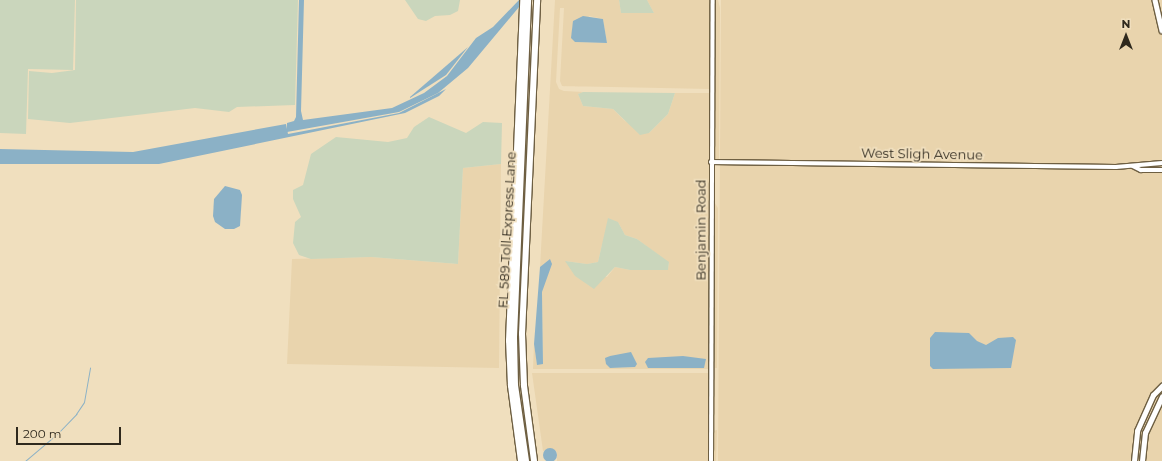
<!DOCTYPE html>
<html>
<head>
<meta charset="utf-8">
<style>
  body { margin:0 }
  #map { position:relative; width:1162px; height:461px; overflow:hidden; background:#f0dfbe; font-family:Montserrat,sans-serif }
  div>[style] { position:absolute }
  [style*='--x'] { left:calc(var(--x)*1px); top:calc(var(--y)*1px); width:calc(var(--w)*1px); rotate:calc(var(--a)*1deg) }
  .built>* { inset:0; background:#e9d4ad }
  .green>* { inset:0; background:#cad6bc }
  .water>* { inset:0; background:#8bb1c6 }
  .round { border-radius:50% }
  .stream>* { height:1px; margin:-0.5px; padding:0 0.5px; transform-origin:0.5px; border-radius:0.5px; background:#8bb1c6 }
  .roads { filter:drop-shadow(1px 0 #6e5f42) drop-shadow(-1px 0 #6e5f42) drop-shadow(0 1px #6e5f42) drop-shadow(0 -1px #6e5f42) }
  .minor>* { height:3.5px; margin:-1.75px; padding:0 1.75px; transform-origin:1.75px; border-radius:1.75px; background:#fff }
  .major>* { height:4.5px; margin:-2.25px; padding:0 2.25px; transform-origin:2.25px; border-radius:2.25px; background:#fff }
  .highway>* { height:5.5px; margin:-2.75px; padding:0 2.75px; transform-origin:2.75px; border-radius:2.75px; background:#fff }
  span { translate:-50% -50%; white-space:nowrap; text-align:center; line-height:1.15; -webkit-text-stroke:3.5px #f0dfbe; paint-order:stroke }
  .street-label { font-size:13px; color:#2f291d }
  .north { position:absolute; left:1106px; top:16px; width:40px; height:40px; -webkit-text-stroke:3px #f0dfbe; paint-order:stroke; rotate:0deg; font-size:11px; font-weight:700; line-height:16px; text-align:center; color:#2f291d }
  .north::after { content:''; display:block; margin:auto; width:14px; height:18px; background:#2f291d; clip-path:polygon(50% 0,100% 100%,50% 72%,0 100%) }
  .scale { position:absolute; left:16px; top:427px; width:105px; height:18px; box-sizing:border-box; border:2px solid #2f291d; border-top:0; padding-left:5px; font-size:12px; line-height:14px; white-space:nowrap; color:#2f291d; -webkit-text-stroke:3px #f0dfbe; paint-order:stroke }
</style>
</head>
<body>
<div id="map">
  <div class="built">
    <div style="clip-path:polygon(evenodd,555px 0,619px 0,621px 13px,654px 13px,647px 0,711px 0,710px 89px,562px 86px,560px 81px,564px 8px,560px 8px,556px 82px,559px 89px,564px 91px,583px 92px,578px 94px,583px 106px,613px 109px,625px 121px,649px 133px,668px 114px,675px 93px,710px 93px,709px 290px,711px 369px,533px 369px,534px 344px,537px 364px,543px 364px,542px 292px,550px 260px,540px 267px,555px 0,589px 16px,603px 19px,607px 43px,575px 42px,589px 16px,555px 0,618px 222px,625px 235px,637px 239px,669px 263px,668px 269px,630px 270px,615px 267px,607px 277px,565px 261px,587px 264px,598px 262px,602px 245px,618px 222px,555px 0,609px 356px,622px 356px,635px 367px,610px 368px,609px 356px,555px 0,683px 356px,695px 359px,648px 368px,683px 356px)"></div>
    <div style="clip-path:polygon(715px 0,718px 0,720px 8px,719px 160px,713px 160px)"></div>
    <div style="clip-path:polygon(721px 0,1162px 0,1162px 461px,718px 461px)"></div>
    <div style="clip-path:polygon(501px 164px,499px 368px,287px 364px,292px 259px,371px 257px,458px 264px,463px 168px)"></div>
    <div style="clip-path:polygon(713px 200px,718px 208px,717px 368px,715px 368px,712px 290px)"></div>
    <div style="clip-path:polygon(532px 373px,711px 373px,709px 461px,557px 461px,557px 452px,553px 449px,543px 451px)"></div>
    <div style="clip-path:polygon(717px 430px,716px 461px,713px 461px,713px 431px)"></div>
  </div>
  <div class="green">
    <div style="clip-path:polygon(0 0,75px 0,73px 70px,28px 69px,26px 134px,0 133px)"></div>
    <div style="clip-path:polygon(76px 0,298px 0,295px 105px,237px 107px,229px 112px,195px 108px,70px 123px,28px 119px,29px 71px,52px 73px,75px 70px)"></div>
    <div style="clip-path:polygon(405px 0,460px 0,458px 11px,450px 15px,435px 16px,426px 21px,418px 19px)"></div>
    <div style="clip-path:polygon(619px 0,647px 0,654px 13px,621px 13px)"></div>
    <div style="clip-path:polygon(583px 92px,675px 93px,668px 114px,649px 133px,640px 135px,613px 109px,583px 106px,578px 94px)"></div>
    <div style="clip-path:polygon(429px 117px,466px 133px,483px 122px,502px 123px,501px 164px,463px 168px,458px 264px,371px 257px,311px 259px,299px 255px,293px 243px,295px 222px,301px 217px,293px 199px,293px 190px,303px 185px,311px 154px,336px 137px,388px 142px,407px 138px,414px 127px)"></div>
    <div style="clip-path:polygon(608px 218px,618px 222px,625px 235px,637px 239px,669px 262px,668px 270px,630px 270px,615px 267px,594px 289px,575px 276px,565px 261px,587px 264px,598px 262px)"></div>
  </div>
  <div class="water">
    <div style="clip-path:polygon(299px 0,304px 0,301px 111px,303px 120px,392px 108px,424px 93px,447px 76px,476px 38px,493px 27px,519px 0,519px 7px,468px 68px,438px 93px,399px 112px,287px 132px,287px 123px,294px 121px,296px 117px)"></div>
    <div style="clip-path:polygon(583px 16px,603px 19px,607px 43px,575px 42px,571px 38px,573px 21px)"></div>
    <div style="clip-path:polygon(468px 47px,446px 75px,410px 98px,410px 97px)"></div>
    <div style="clip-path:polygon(446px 89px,439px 96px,405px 113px,159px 164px,0 164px,0 149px,133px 152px,286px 124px,288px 134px,399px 113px)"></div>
    <div style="clip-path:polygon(225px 186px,240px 190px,242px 195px,240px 226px,234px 229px,225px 229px,215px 222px,213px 216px,214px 199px)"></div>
    <div style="clip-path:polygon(550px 259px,552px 264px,542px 292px,543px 364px,537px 365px,534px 344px,540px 267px)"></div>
    <div style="clip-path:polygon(935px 332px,969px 333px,977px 341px,986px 345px,998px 338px,1013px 337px,1016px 340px,1011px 368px,933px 369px,930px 366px,930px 338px)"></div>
    <div style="clip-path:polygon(631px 352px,637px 364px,635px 367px,610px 368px,606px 364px,605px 358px,610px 356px)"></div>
    <div style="clip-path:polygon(683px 356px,706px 359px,704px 368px,648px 368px,645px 362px,648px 358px)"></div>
    <div class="round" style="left:543px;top:448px;width:14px;height:14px"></div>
  </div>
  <div class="stream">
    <div style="--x:25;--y:461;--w:42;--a:-40.2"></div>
    <div style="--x:57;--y:434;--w:28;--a:-46"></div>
    <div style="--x:76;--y:414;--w:14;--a:-56"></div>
    <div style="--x:84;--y:402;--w:35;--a:-80"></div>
  </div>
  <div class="roads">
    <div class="minor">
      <div style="--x:711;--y:162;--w:405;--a:0.7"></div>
      <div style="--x:1116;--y:167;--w:46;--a:-5"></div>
      <div style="--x:1133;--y:166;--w:9;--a:27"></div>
      <div style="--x:1141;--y:170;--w:21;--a:0"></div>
      <div style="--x:711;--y:461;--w:461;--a:-89.8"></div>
    </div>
    <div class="major">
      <div style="--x:1155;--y:0;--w:31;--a:77"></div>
      <div style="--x:1134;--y:461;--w:30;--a:-84"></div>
      <div style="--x:1137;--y:431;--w:39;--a:-66"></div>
      <div style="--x:1153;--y:395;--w:13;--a:-45"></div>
      <div style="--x:1142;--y:461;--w:28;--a:-84"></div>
      <div style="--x:1145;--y:433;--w:40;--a:-65"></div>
    </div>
    <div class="highway">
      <div style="--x:521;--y:461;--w:76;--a:-97.6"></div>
      <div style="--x:511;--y:386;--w:45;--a:-92.5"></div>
      <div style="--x:509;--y:341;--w:341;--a:-87.6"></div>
      <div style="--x:526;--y:461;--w:76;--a:-98.3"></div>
      <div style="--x:515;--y:386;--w:49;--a:-91.2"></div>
      <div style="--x:514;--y:337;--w:337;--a:-87.6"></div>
      <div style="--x:534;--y:461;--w:76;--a:-97.6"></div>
      <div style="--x:524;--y:386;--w:52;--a:-92.2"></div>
      <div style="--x:522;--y:334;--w:334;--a:-87.4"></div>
    </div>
  </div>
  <div class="street-label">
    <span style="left:922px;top:154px;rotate:1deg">West Sligh Avenue</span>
    <span style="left:507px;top:230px;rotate:-87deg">FL 589 Toll Express Lane</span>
    <span style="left:701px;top:230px;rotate:-90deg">Benjamin Road</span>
  </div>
  <div class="north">N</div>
  <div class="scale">200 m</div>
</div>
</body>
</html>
